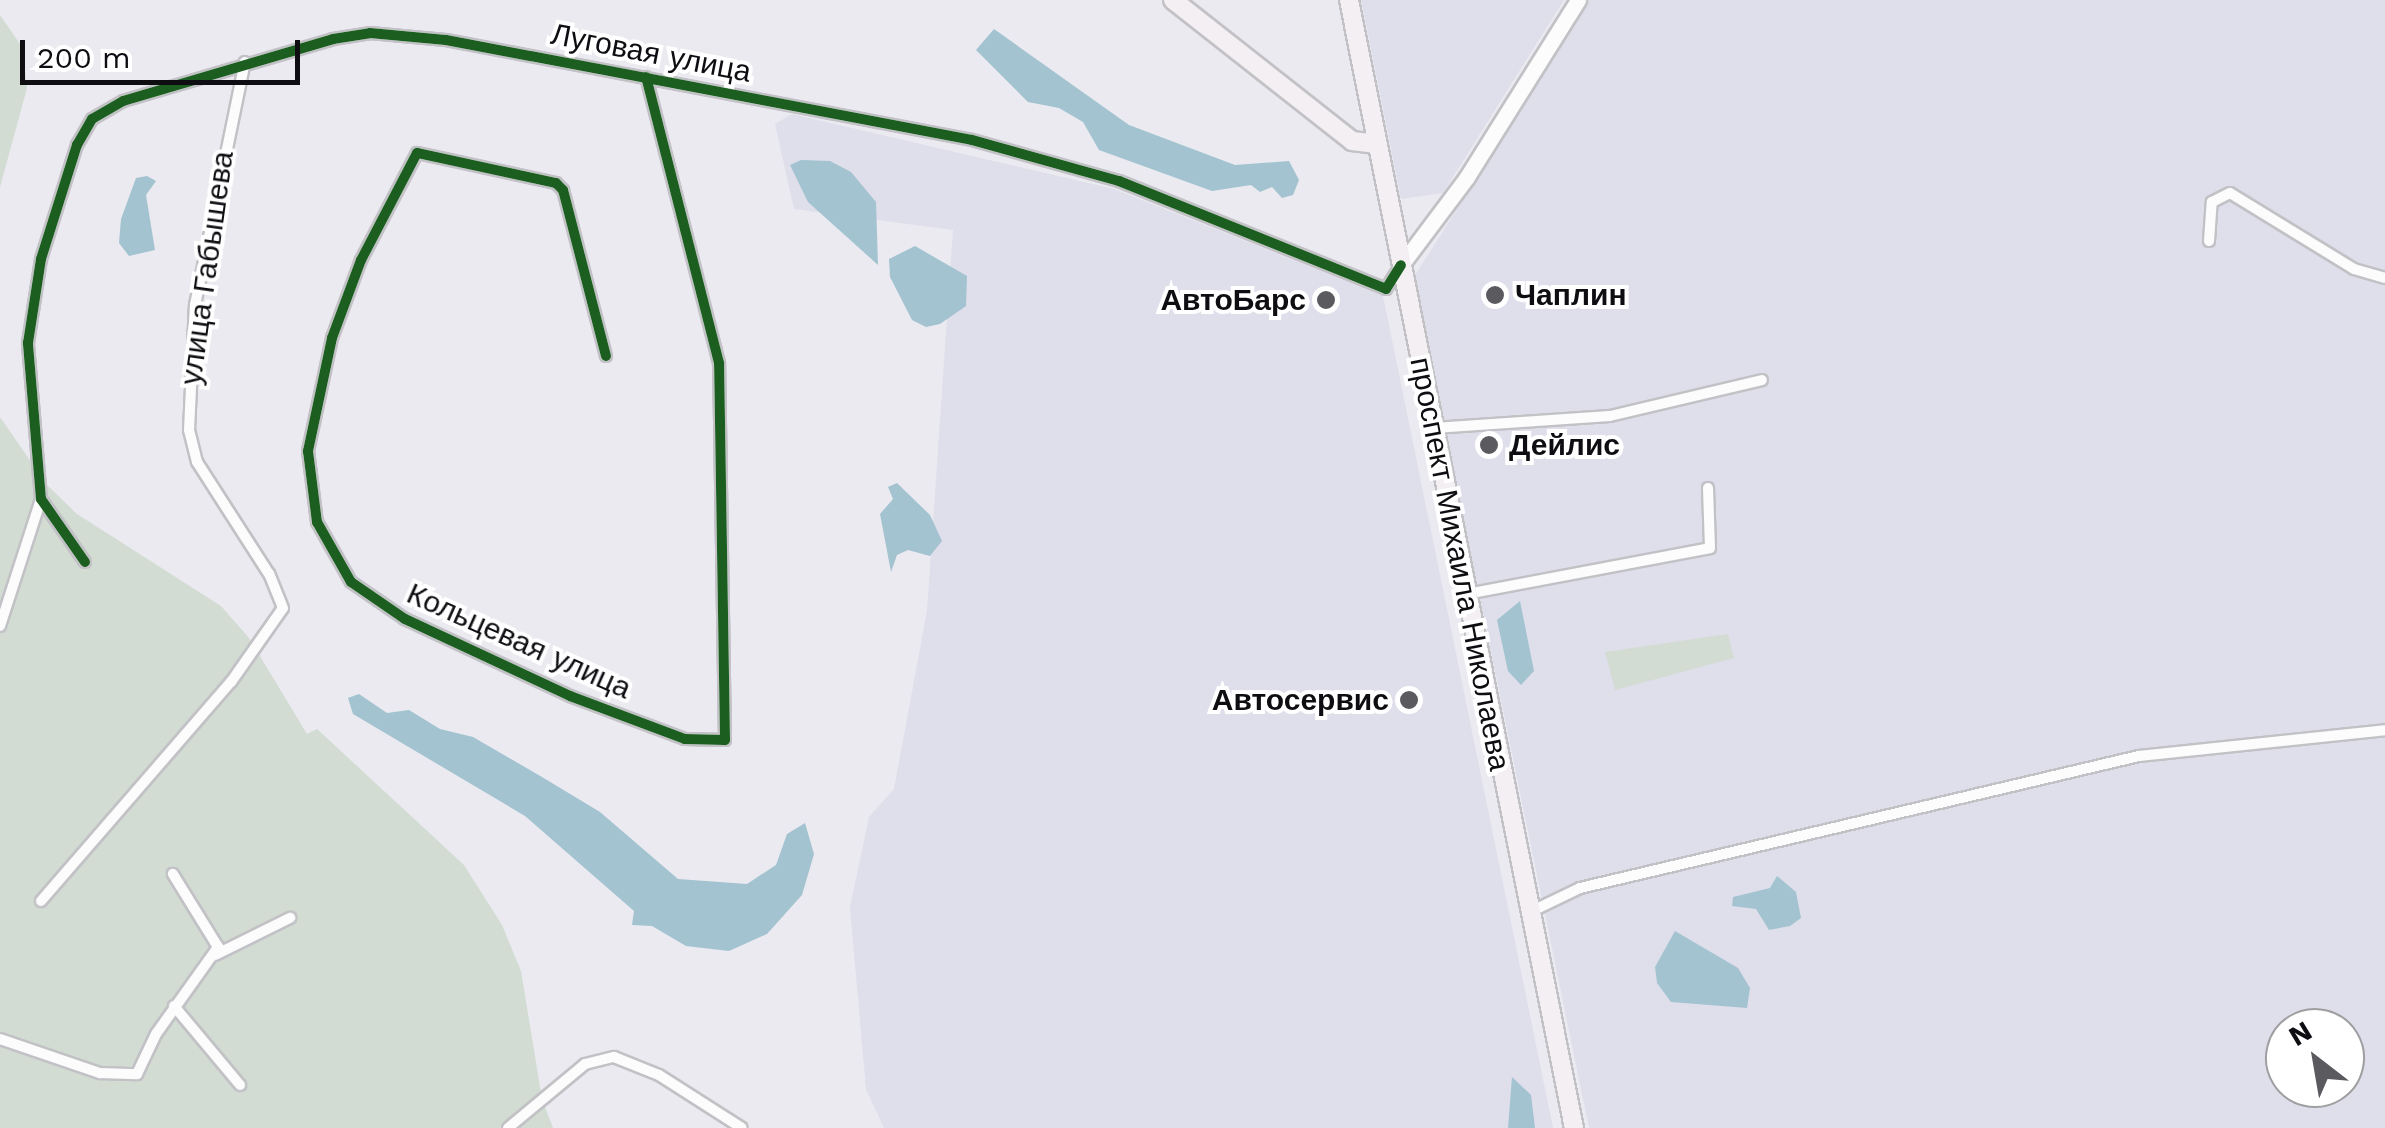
<!DOCTYPE html>
<html>
<head>
<meta charset="utf-8">
<style>
  body { margin:0 }
  #map { position:relative; width:2385px; height:1128px; overflow:hidden; background:#eaeaf0; font-family:"Work Sans",sans-serif }
  div>[style] { position:absolute }
  [style*='--x'] { left:calc(var(--x)*1px); top:calc(var(--y)*1px); width:calc(var(--w)*1px); rotate:calc(var(--a)*1deg) }
  .built>* { inset:0; background:#dfdeeb }
  .green>* { inset:0; background:#d2dcd3 }
  .water>* { inset:0; background:#a3c3d1 }
  .roads { filter:drop-shadow(2px 0 #c2c2c6) drop-shadow(-2px 0 #c2c2c6) drop-shadow(0 2px #c2c2c6) drop-shadow(0 -2px #c2c2c6) }
  .street>* { height:10px; margin:-5px; padding:0 5px; transform-origin:5px; border-radius:5px; background:#fcfcfd }
  .secondary>* { height:15px; margin:-7.5px; padding:0 7.5px; transform-origin:7.5px; border-radius:7.5px; background:#fcfcfd }
  .primary>* { height:18px; margin:-9px; padding:0 9px; transform-origin:9px; border-radius:9px; background:#f3eff3 }
  .cycleway>* { height:10px; margin:-5px; padding:0 5px; transform-origin:5px; border-radius:5px; background:#1b5e20 }
  .dots>* { width:28px; height:28px; translate:-50% -50%; box-sizing:border-box; border:5px solid #fff; border-radius:50% }
  span { translate:-50% -50%; white-space:nowrap; text-align:center; line-height:1.15; -webkit-text-stroke:8px #fff; paint-order:stroke }
  .street-label { font-size:30px; color:#0e0d11 }
  .poi-label { font-size:30px; color:#0e0d11; font-weight:700 }
  .left { translate:0 -50%; text-align:left }
  .right { translate:-100% -50%; text-align:right }
  .north { position:absolute; left:2265px; top:1008px; width:100px; height:100px; box-sizing:border-box; background:#fff; border:2px solid #9f9ea0; border-radius:50%; rotate:329deg; font-size:28px; font-weight:700; line-height:40px; text-align:center; color:#0e0d11 }
  .north::after { content:''; display:block; margin:auto; width:35px; height:45px; background:#5b5a5f; clip-path:polygon(50% 0,100% 100%,50% 72%,0 100%) }
  .scale { position:absolute; left:20px; top:40px; width:280px; height:45px; box-sizing:border-box; border:5px solid #0e0d11; border-top:0; padding-left:12px; font-size:30px; line-height:35px; white-space:nowrap; color:#0e0d11; -webkit-text-stroke:8px #fff; paint-order:stroke }
</style>
</head>
<body>
<div id="map">
  <div class="built">
    <div style="clip-path:polygon(1361px 0,1564px 0,1443px 193px,1401px 199px)"></div>
    <div style="clip-path:polygon(evenodd,1589px 0,2385px 0,2385px 1128px,1589px 1128px,1414px 277px,1589px 0,2285px 1028px,2345px 1028px,2345px 1088px,2285px 1088px,2285px 1028px)"></div>
    <div style="clip-path:polygon(792px 114px,1114px 189px,1383px 296px,1553px 1128px,884px 1128px,866px 1089px,850px 907px,869px 817px,894px 789px,927px 611px,953px 230px,794px 209px,775px 124px)"></div>
  </div>
  <div class="green">
    <div style="clip-path:polygon(0 15px,22px 47px,27px 88px,0 187px)"></div>
    <div style="clip-path:polygon(0 417px,47px 485px,77px 514px,221px 606px,249px 638px,307px 734px,317px 729px,464px 865px,502px 925px,521px 971px,542px 1099px,553px 1128px,0 1128px)"></div>
    <div style="clip-path:polygon(1728px 634px,1734px 658px,1615px 690px,1605px 652px)"></div>
  </div>
  <div class="water">
    <div style="clip-path:polygon(994px 29px,1129px 125px,1235px 165px,1289px 161px,1299px 180px,1293px 195px,1282px 198px,1272px 187px,1260px 192px,1251px 185px,1212px 191px,1099px 150px,1083px 122px,1059px 108px,1028px 102px,976px 50px)"></div>
    <div style="clip-path:polygon(801px 160px,830px 161px,851px 172px,876px 202px,878px 265px,808px 202px,790px 165px)"></div>
    <div style="clip-path:polygon(147px 176px,156px 181px,146px 195px,155px 250px,129px 256px,119px 243px,121px 219px,136px 178px)"></div>
    <div style="clip-path:polygon(915px 246px,967px 276px,966px 306px,940px 324px,926px 327px,912px 320px,890px 277px,889px 259px)"></div>
    <div style="clip-path:polygon(897px 483px,930px 515px,942px 541px,930px 556px,908px 550px,897px 555px,891px 572px,880px 514px,893px 499px,888px 487px)"></div>
    <div style="clip-path:polygon(1520px 601px,1534px 671px,1521px 685px,1508px 671px,1497px 620px)"></div>
    <div style="clip-path:polygon(359px 694px,387px 713px,409px 710px,440px 729px,473px 737px,542px 777px,600px 812px,678px 879px,747px 884px,776px 865px,787px 834px,805px 823px,814px 854px,802px 895px,767px 934px,729px 951px,686px 946px,652px 926px,632px 925px,634px 911px,525px 816px,353px 714px,348px 698px)"></div>
    <div style="clip-path:polygon(1777px 876px,1796px 892px,1801px 918px,1790px 926px,1769px 930px,1756px 909px,1732px 906px,1733px 897px,1770px 888px)"></div>
    <div style="clip-path:polygon(1675px 931px,1738px 968px,1750px 988px,1747px 1008px,1671px 1002px,1657px 983px,1655px 967px)"></div>
    <div style="clip-path:polygon(1512px 1077px,1531px 1095px,1535px 1128px,1508px 1128px)"></div>
  </div>
  <div class="roads">
    <div class="street">
      <div style="--x:2209;--y:241;--w:39;--a:-86"></div>
      <div style="--x:2212;--y:202;--w:20;--a:-27"></div>
      <div style="--x:2230;--y:193;--w:145;--a:31.5"></div>
      <div style="--x:2354;--y:269;--w:32;--a:16"></div>
      <div style="--x:606;--y:356;--w:171;--a:-104.5"></div>
      <div style="--x:563;--y:190;--w:10;--a:-135"></div>
      <div style="--x:556;--y:183;--w:142;--a:-167.8"></div>
      <div style="--x:417;--y:153;--w:121;--a:117.6"></div>
      <div style="--x:361;--y:260;--w:83;--a:110.4"></div>
      <div style="--x:332;--y:338;--w:116;--a:102"></div>
      <div style="--x:308;--y:451;--w:72;--a:82.8"></div>
      <div style="--x:317;--y:522;--w:69;--a:60.5"></div>
      <div style="--x:351;--y:582;--w:65;--a:34.4"></div>
      <div style="--x:405;--y:619;--w:182;--a:25"></div>
      <div style="--x:570;--y:696;--w:123;--a:20.5"></div>
      <div style="--x:685;--y:739;--w:40;--a:1.4"></div>
      <div style="--x:725;--y:740;--w:377;--a:-90.9"></div>
      <div style="--x:719;--y:363;--w:295;--a:-104.3"></div>
      <div style="--x:1434;--y:428;--w:176;--a:-3.9"></div>
      <div style="--x:1610;--y:416;--w:156;--a:-13.3"></div>
      <div style="--x:85;--y:562;--w:77;--a:-124.9"></div>
      <div style="--x:41;--y:499;--w:157;--a:-94.8"></div>
      <div style="--x:28;--y:343;--w:85;--a:-81.2"></div>
      <div style="--x:41;--y:259;--w:120;--a:-72.5"></div>
      <div style="--x:77;--y:145;--w:30;--a:-60"></div>
      <div style="--x:92;--y:119;--w:36;--a:-30"></div>
      <div style="--x:123;--y:101;--w:219;--a:-16.4"></div>
      <div style="--x:333;--y:39;--w:37;--a:-9"></div>
      <div style="--x:370;--y:33;--w:76;--a:5.3"></div>
      <div style="--x:446;--y:40;--w:535;--a:10.76"></div>
      <div style="--x:972;--y:140;--w:153;--a:15.6"></div>
      <div style="--x:1119;--y:181;--w:288;--a:22"></div>
      <div style="--x:1386;--y:289;--w:26;--a:-58"></div>
      <div style="--x:1467;--y:594;--w:247;--a:-10.7"></div>
      <div style="--x:1710;--y:548;--w:60;--a:-91.9"></div>
      <div style="--x:0;--y:626;--w:133;--a:-72.1"></div>
      <div style="--x:41;--y:901;--w:290;--a:-49.1"></div>
      <div style="--x:231;--y:682;--w:90;--a:-54.9"></div>
      <div style="--x:283;--y:608;--w:37;--a:-112"></div>
      <div style="--x:269;--y:574;--w:133;--a:-122.7"></div>
      <div style="--x:197;--y:462;--w:33;--a:-104"></div>
      <div style="--x:189;--y:430;--w:125;--a:-87.3"></div>
      <div style="--x:195;--y:305;--w:248;--a:-78.4"></div>
      <div style="--x:1530;--y:912;--w:55;--a:-25.6"></div>
      <div style="--x:1580;--y:888;--w:574;--a:-13.29"></div>
      <div style="--x:2139;--y:756;--w:247;--a:-6"></div>
      <div style="--x:215;--y:955;--w:84;--a:-26.3"></div>
      <div style="--x:174;--y:1006;--w:103;--a:50.1"></div>
      <div style="--x:0;--y:1039;--w:106;--a:18.8"></div>
      <div style="--x:100;--y:1073;--w:37;--a:2"></div>
      <div style="--x:137;--y:1074;--w:44;--a:-64.6"></div>
      <div style="--x:156;--y:1034;--w:107;--a:-54.5"></div>
      <div style="--x:218;--y:947;--w:86;--a:-121.7"></div>
      <div style="--x:508;--y:1128;--w:100;--a:-39.7"></div>
      <div style="--x:585;--y:1064;--w:30;--a:-14"></div>
      <div style="--x:614;--y:1057;--w:48;--a:21.8"></div>
      <div style="--x:659;--y:1075;--w:98;--a:32.6"></div>
    </div>
    <div class="secondary">
      <div style="--x:1401;--y:265;--w:110;--a:-53.1"></div>
      <div style="--x:1467;--y:177;--w:209;--a:-57.9"></div>
    </div>
    <div class="primary">
      <div style="--x:1173;--y:0;--w:228;--a:38.2"></div>
      <div style="--x:1352;--y:141;--w:25;--a:7"></div>
      <div style="--x:1349;--y:0;--w:1150;--a:78.72"></div>
    </div>
  </div>
  <div class="cycleway">
    <div style="--x:606;--y:356;--w:171;--a:-104.5"></div>
    <div style="--x:563;--y:190;--w:10;--a:-135"></div>
    <div style="--x:556;--y:183;--w:142;--a:-167.8"></div>
    <div style="--x:417;--y:153;--w:121;--a:117.6"></div>
    <div style="--x:361;--y:260;--w:83;--a:110.4"></div>
    <div style="--x:332;--y:338;--w:116;--a:102"></div>
    <div style="--x:308;--y:451;--w:72;--a:82.8"></div>
    <div style="--x:317;--y:522;--w:69;--a:60.5"></div>
    <div style="--x:351;--y:582;--w:65;--a:34.4"></div>
    <div style="--x:405;--y:619;--w:182;--a:25"></div>
    <div style="--x:570;--y:696;--w:123;--a:20.5"></div>
    <div style="--x:685;--y:739;--w:40;--a:1.4"></div>
    <div style="--x:725;--y:740;--w:377;--a:-90.9"></div>
    <div style="--x:719;--y:363;--w:295;--a:-104.3"></div>
    <div style="--x:85;--y:562;--w:77;--a:-124.9"></div>
    <div style="--x:41;--y:499;--w:157;--a:-94.8"></div>
    <div style="--x:28;--y:343;--w:85;--a:-81.2"></div>
    <div style="--x:41;--y:259;--w:120;--a:-72.5"></div>
    <div style="--x:77;--y:145;--w:30;--a:-60"></div>
    <div style="--x:92;--y:119;--w:36;--a:-30"></div>
    <div style="--x:123;--y:101;--w:219;--a:-16.4"></div>
    <div style="--x:333;--y:39;--w:37;--a:-9"></div>
    <div style="--x:370;--y:33;--w:76;--a:5.3"></div>
    <div style="--x:446;--y:40;--w:535;--a:10.76"></div>
    <div style="--x:972;--y:140;--w:153;--a:15.6"></div>
    <div style="--x:1119;--y:181;--w:288;--a:22"></div>
    <div style="--x:1386;--y:289;--w:28;--a:-58"></div>
  </div>
  <div class="dots">
    <div style="left:1495px;top:295px;background:#5b5a5f"></div>
    <div style="left:1326px;top:300px;background:#5b5a5f"></div>
    <div style="left:1489px;top:445px;background:#5b5a5f"></div>
    <div style="left:1409px;top:700px;background:#5b5a5f"></div>
  </div>
  <div class="street-label">
    <span style="left:651px;top:53px;rotate:11deg">Луговая улица</span>
    <span style="left:207px;top:268px;rotate:-82deg">улица Габышева</span>
    <span style="left:1460px;top:564px;rotate:79deg">проспект Михаила Николаева</span>
    <span style="left:519px;top:641px;rotate:24deg">Кольцевая улица</span>
  </div>
  <div class="poi-label">
    <span class="left" style="left:1515px;top:295px">Чаплин</span>
    <span class="right" style="left:1306px;top:300px">АвтоБарс</span>
    <span class="left" style="left:1509px;top:445px">Дейлис</span>
    <span class="right" style="left:1389px;top:700px">Автосервис</span>
  </div>
  <div class="north">N</div>
  <div class="scale">200 m</div>
</div>
</body>
</html>
